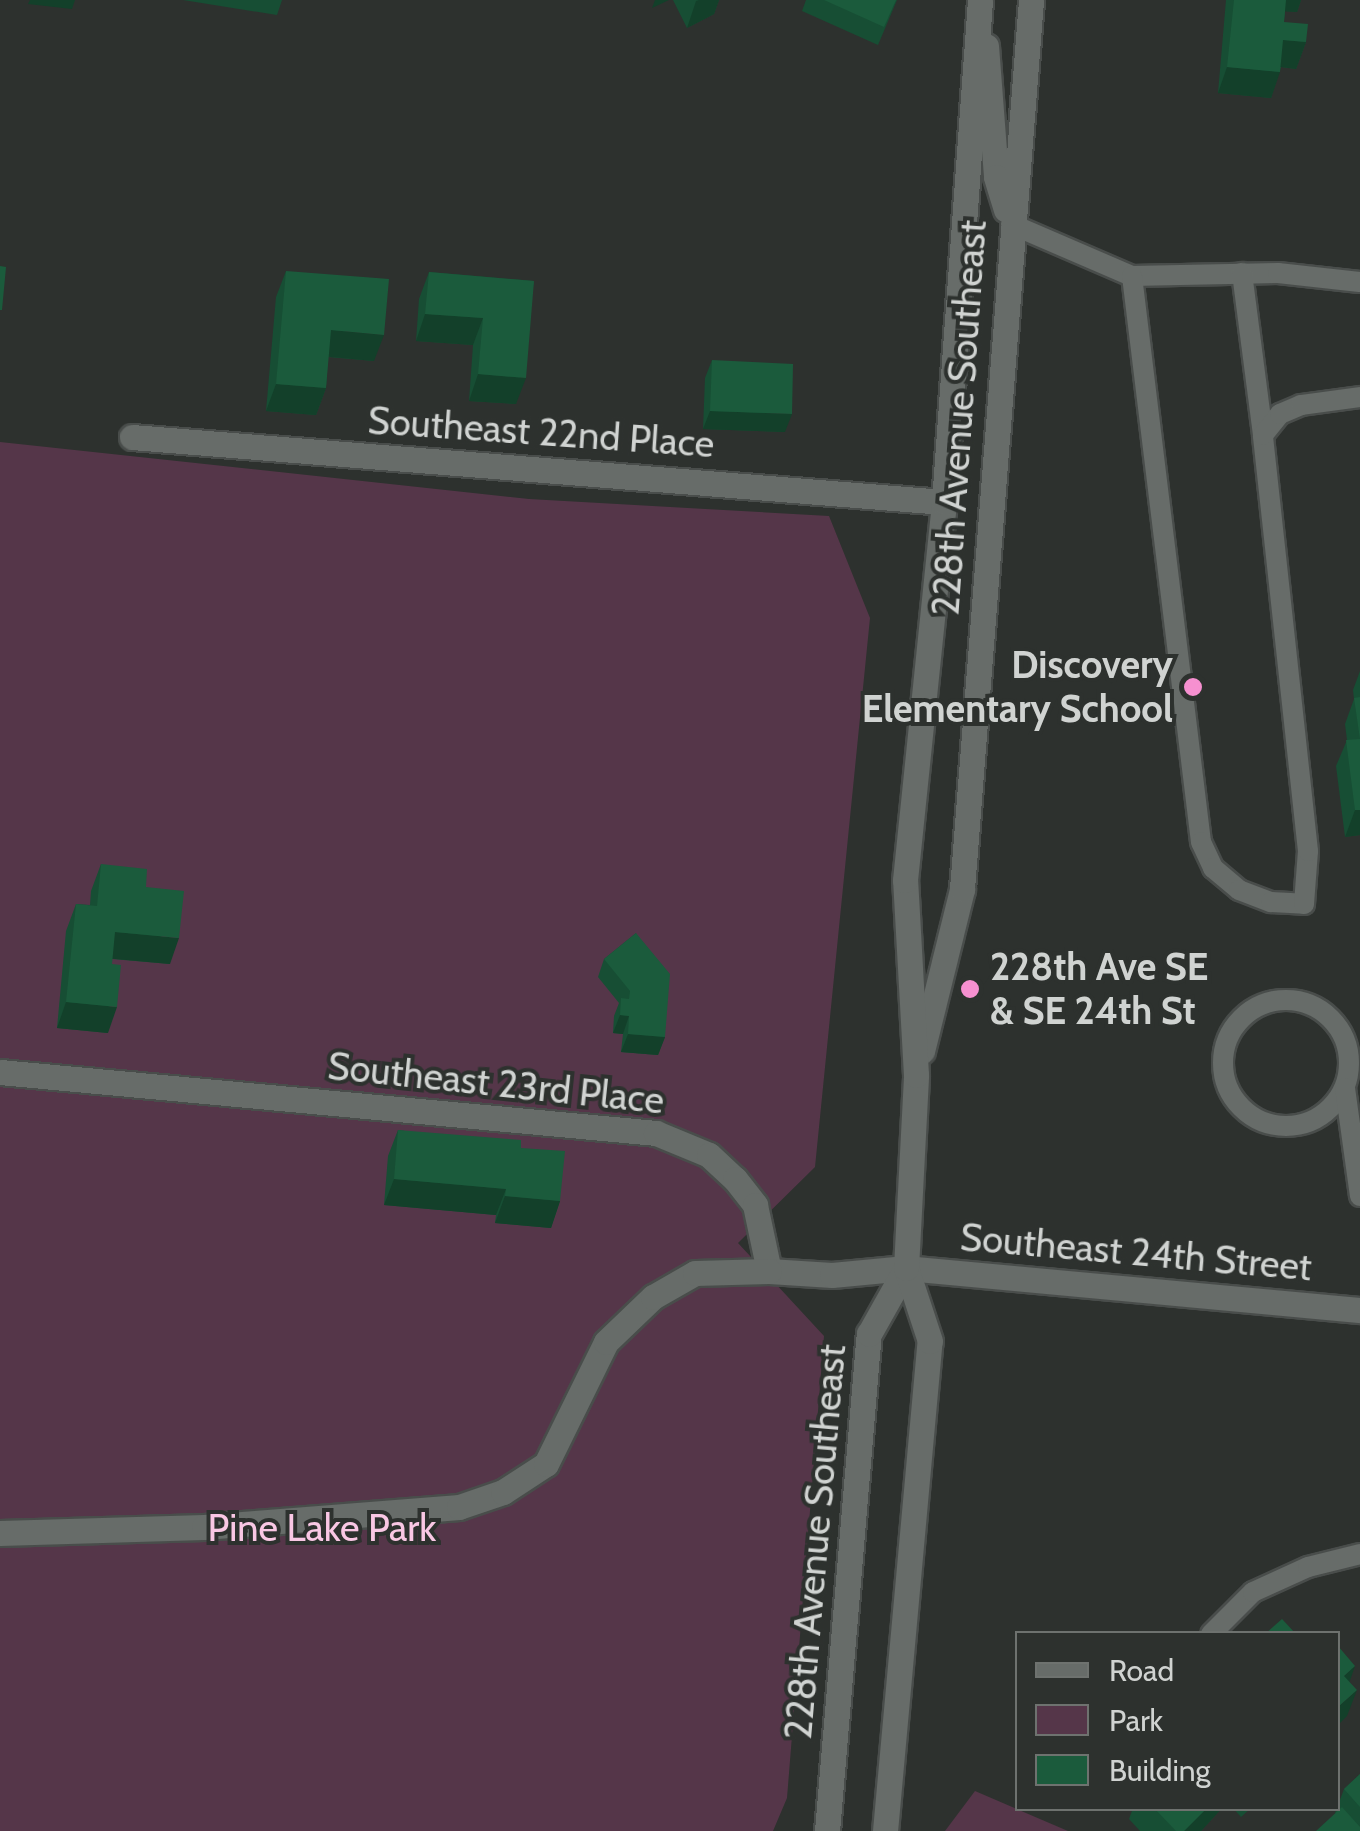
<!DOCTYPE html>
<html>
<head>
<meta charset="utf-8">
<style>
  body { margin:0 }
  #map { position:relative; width:1360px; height:1831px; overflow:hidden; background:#2d312e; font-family:Cabin,sans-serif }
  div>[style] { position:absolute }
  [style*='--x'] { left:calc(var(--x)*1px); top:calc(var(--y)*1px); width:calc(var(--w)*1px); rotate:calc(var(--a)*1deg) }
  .green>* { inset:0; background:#553649 }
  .roads { filter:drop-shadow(2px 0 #494d4b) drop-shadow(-2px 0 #494d4b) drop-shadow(0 2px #494d4b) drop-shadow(0 -2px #494d4b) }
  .lane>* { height:20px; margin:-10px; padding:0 10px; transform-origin:10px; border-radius:10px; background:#676c69 }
  .lane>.ring { margin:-10px; padding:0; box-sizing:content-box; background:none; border:20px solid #676c69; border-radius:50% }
  .street>* { height:25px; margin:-12.5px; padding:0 12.5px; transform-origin:12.5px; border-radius:12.5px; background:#676c69 }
  .secondary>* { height:25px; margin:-12.5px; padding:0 12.5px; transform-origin:12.5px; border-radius:12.5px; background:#676c69 }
  .wall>* { inset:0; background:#174e34 }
  .shaded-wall>* { inset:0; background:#13402a }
  .building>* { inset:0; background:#1b5b3c }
  .dots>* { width:28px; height:28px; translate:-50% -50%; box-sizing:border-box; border:5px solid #2d312e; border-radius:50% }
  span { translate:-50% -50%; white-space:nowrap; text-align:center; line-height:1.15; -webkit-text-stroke:8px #2d312e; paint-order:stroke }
  .street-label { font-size:38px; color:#d0d3d1 }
  .poi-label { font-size:38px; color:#d0d3d1; font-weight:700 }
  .right { translate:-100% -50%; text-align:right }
  .left { translate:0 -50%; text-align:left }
  .park-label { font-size:38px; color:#f9c7e4 }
  .legend { position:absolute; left:1015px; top:1631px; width:325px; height:180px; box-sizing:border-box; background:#2d312e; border:2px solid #6e726f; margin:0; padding:12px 18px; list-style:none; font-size:30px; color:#d0d3d1 }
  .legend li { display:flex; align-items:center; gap:20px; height:50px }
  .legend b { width:50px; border:2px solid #6e726f }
</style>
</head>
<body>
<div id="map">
  <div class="green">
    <div style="clip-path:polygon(0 442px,529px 499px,829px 516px,870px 618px,815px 1167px,738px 1243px,824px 1336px,787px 1798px,773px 1831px,0 1831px)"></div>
    <div style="clip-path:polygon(975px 1791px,1068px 1831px,945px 1831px)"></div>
  </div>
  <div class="roads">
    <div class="lane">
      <div style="--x:1011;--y:224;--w:132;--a:23.3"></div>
      <div style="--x:1132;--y:276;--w:146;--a:-1.2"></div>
      <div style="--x:1278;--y:273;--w:82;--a:6.3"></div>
      <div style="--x:1242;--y:273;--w:163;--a:82.6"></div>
      <div style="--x:1132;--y:276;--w:570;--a:83.05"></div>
      <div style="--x:1201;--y:842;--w:29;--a:65"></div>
      <div style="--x:1213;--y:868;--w:34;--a:40"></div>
      <div style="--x:1239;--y:890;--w:34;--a:21"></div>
      <div style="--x:1271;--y:902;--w:33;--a:3"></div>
      <div style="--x:1304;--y:904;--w:53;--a:-85.7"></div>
      <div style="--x:1308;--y:851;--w:418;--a:-96.2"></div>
      <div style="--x:1263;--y:435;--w:27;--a:-51"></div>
      <div style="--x:1280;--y:414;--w:23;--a:-23"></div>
      <div style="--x:1301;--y:405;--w:60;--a:-7.7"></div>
      <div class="ring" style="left:1223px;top:1000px;width:106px;height:106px"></div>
      <div style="--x:1345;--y:1088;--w:109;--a:82.1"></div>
      <div style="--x:1211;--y:1634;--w:59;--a:-45"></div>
      <div style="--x:1253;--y:1592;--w:60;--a:-24.4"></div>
      <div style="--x:1308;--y:1567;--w:54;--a:-14"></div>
    </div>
    <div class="street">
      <div style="--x:132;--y:437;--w:815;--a:4.58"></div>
      <div style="--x:0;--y:1072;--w:659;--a:5.31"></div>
      <div style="--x:656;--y:1133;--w:57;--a:22.5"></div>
      <div style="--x:709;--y:1155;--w:35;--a:43"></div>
      <div style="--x:735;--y:1179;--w:33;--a:52"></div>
      <div style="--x:755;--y:1205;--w:67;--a:78"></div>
      <div style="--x:769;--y:1271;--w:63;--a:3.6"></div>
      <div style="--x:832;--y:1275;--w:74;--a:-5.4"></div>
      <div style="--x:0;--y:1533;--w:204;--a:-1.7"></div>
      <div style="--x:204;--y:1527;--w:256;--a:-4.5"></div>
      <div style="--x:459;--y:1507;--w:46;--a:-18.8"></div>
      <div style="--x:503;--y:1492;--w:51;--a:-33.1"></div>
      <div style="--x:546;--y:1464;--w:136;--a:-63.8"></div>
      <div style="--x:606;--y:1342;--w:65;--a:-43.8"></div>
      <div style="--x:653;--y:1297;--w:48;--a:-29.7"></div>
      <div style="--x:695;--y:1273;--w:74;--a:-1.5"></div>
    </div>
    <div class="secondary">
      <div style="--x:986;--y:46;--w:131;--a:85.6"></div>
      <div style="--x:996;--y:177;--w:34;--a:73"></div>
      <div style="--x:922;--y:1051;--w:167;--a:-76.1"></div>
      <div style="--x:962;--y:889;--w:892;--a:-85.56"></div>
      <div style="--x:906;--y:1268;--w:456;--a:5.3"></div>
      <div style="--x:827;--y:1831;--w:499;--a:-85.2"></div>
      <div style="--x:869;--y:1334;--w:76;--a:-60.7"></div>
      <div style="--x:885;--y:1831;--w:492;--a:-84.8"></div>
      <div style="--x:930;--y:1341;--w:77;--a:-108.2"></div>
      <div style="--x:906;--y:1268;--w:193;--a:-87"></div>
      <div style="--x:916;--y:1075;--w:195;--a:-93.2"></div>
      <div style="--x:905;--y:880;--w:380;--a:-84.1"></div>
      <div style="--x:944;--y:502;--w:503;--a:-85.9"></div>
    </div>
  </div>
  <div class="wall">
    <div style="clip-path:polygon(183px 0,282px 0,277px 15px)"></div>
    <div style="clip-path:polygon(673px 0,719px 0,714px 14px,687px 28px)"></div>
    <div style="clip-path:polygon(806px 0,897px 0,878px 45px,802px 11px)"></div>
    <div style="clip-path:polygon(1226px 0,1301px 0,1297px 12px,1285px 11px,1284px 22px,1306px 42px,1296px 69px,1281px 67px,1271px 98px,1218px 93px)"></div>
    <div style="clip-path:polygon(286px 271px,374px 361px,328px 357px,326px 388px,316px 415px,266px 411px,276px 297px)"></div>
    <div style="clip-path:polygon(429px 272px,534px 281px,516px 404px,469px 401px,473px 345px,416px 341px,419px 299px)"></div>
    <div style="clip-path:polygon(712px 360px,785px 432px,703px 429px,705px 378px)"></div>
    <div style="clip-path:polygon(1360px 671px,1360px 835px,1345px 837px,1336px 766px,1347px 740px,1345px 724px,1354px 699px,1353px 690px)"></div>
    <div style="clip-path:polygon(101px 864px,146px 887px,170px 964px,112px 959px,108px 1033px,57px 1028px,66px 931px,76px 904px,90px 905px,91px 891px)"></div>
    <div style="clip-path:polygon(636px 933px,665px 1037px,658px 1055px,621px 1052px,623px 1034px,613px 1033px,614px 1016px,619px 1003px,598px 977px,604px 959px)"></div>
    <div style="clip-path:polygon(398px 1130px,521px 1148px,560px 1201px,551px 1228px,495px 1223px,496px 1215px,384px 1205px,388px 1156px)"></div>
    <div style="clip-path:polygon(1360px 1774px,1360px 1831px,1335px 1813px,1344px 1789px)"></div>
    <div style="clip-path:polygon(1133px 1808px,1222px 1808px,1201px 1831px,1140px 1831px,1129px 1819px)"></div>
    <div style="clip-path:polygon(1233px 1808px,1251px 1808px,1241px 1817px)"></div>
  </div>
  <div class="shaded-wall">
    <div style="clip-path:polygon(30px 0,75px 0,72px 9px,28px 4px)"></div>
    <div style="clip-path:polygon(655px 0,669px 0,652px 8px)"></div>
    <div style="clip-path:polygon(699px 0,719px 0,714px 14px,687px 28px,696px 1px)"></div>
    <div style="clip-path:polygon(1282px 0,1301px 0,1297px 12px,1278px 11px)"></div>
    <div style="clip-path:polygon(1283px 40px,1306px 42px,1296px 69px,1274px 66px)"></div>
    <div style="clip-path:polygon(1227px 67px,1280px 72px,1271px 98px,1218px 93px)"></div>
    <div style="clip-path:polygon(425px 314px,483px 318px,473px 345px,416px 341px)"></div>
    <div style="clip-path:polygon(331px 330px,384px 335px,374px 361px,321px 356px)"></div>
    <div style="clip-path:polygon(478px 374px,526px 378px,516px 404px,469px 401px)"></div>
    <div style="clip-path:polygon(276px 384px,326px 388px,316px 415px,266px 411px)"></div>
    <div style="clip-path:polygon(710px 411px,792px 414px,785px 432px,703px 429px)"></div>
    <div style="clip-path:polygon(1355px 810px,1360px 810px,1360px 835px,1345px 837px)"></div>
    <div style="clip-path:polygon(115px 932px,179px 938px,170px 964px,105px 958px)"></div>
    <div style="clip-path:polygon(66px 1002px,117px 1007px,108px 1033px,57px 1028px)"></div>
    <div style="clip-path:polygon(620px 1015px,629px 1016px,623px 1034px,613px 1033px)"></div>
    <div style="clip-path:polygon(628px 1034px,665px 1037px,658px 1055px,621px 1052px)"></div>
    <div style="clip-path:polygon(394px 1179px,506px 1189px,496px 1215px,384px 1205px)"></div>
    <div style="clip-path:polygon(505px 1196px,560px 1201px,551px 1228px,495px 1223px)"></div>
    <div style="clip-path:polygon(1355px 1666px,1346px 1692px,1344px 1676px)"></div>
    <div style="clip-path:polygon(1357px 1690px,1347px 1716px,1338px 1725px,1338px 1707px)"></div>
    <div style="clip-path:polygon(1207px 1808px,1222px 1808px,1201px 1831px,1184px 1831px)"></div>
  </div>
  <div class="building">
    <div style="clip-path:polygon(824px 0,896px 0,884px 27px)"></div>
    <div style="clip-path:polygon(1234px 0,1286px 0,1284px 22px,1308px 24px,1306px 42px,1283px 40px,1280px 72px,1227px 67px)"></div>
    <div style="clip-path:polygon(0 266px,6px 267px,2px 310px,0 310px)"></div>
    <div style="clip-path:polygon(286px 271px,389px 279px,384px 335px,331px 330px,326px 388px,276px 384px)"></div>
    <div style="clip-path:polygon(429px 272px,534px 281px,526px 378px,478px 374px,483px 318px,425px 314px)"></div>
    <div style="clip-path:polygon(712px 360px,793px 364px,792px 414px,710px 411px)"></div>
    <div style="clip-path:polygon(1360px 697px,1360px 810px,1355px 810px,1346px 740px,1360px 739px,1354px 698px)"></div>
    <div style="clip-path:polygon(101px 864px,147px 869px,146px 887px,184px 891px,179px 938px,115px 932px,112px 964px,121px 965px,117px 1007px,66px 1002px,76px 904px,97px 906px)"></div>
    <div style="clip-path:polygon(636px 933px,670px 974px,665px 1037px,628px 1034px,629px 1016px,620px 1015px,621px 998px,629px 999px,630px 991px,604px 959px)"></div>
    <div style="clip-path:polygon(398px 1130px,521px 1140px,521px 1148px,565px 1151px,560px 1201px,505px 1196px,506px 1189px,394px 1179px)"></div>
    <div style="clip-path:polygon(1282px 1619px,1296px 1634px,1265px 1634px)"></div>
    <div style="clip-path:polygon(1338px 1646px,1355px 1666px,1344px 1676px,1357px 1690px,1338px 1707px)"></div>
    <div style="clip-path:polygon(1360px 1774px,1360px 1807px,1344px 1789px)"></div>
    <div style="clip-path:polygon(1342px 1807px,1360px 1827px,1360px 1831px,1316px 1831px)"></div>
    <div style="clip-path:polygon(1154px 1808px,1207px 1808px,1184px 1831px,1176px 1831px)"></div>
  </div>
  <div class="dots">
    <div style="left:1193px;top:687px;background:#f690d0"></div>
    <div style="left:970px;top:989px;background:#f690d0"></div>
  </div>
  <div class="street-label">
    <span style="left:959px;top:418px;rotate:-86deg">228th Avenue Southeast</span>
    <span style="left:541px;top:432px;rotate:4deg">Southeast 22nd Place</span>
    <span style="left:496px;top:1083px;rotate:6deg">Southeast 23rd Place</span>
    <span style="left:1136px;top:1252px;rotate:5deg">Southeast 24th Street</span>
    <span style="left:815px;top:1542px;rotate:-85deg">228th Avenue Southeast</span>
  </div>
  <div class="poi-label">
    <span class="right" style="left:1173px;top:687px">Discovery<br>Elementary School</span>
    <span class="left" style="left:990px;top:989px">228th Ave SE<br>&amp; SE 24th St</span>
  </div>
  <div class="park-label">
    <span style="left:322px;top:1528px">Pine Lake Park</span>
  </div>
  <ul class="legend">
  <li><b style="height:12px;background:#676c69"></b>Road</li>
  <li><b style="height:28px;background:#553649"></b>Park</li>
  <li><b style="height:28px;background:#1b5b3c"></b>Building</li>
  </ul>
</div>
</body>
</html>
